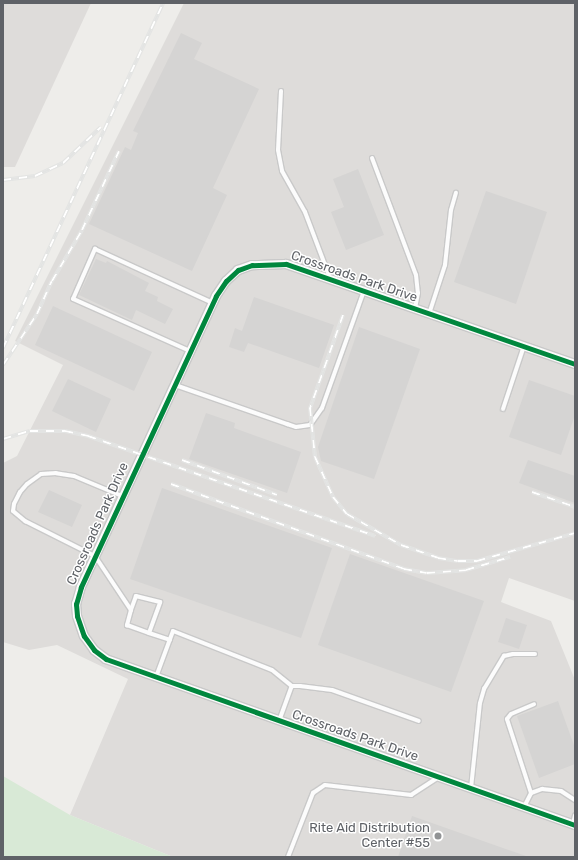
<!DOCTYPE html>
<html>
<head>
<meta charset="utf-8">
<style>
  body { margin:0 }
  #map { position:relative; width:578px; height:860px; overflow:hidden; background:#eeedea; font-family:Rubik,sans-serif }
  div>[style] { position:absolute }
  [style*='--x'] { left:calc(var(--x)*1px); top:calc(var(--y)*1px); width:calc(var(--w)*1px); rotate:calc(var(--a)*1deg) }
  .industrial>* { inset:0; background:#dedcda }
  .green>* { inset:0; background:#d8e9d6 }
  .building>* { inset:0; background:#d5d4d3 }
  .roads { filter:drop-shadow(1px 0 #c9c9c9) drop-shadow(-1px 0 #c9c9c9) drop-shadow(0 1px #c9c9c9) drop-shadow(0 -1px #c9c9c9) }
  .service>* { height:4px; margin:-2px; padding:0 2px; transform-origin:2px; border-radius:2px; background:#fcfcfc }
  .minor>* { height:8px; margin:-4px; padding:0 4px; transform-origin:4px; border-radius:4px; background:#fcfcfc }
  .rail>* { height:4px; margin-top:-2px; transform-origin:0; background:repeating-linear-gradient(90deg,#fff 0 8px,#e3e4e3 0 16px); box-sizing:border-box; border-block:1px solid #e3e4e3 }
  .cycleway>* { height:5px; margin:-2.5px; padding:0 2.5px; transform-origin:2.5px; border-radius:2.5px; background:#00873e }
  .dots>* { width:11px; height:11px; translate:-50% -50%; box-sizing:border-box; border:2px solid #fff; border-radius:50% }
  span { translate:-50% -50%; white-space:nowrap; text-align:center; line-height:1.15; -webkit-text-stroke:3px #fff; paint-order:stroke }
  .street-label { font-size:13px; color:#5f6267 }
  .poi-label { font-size:13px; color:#5f6267 }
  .right { translate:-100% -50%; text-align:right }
  .frame { position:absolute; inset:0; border:4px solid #5f6267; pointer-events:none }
</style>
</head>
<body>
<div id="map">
  <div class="industrial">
    <div style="clip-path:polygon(3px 3px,91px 3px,15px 167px,3px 167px)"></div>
    <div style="clip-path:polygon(184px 3px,575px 3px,575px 601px,509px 578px,501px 602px,551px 621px,575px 680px,575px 857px,173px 857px,70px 815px,128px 679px,57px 645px,29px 650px,3px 642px,3px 463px,17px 456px,63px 365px,15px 341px)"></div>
  </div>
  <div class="green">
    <div style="clip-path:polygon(3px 776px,70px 815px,173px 857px,3px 857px)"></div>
  </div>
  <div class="building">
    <div style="clip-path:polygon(181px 33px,202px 43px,194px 59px,259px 89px,213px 188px,227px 195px,192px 271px,89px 224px,125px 147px,131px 150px,138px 133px,133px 131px)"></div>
    <div style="clip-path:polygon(358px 169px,384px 235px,346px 250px,331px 212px,344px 207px,333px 179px)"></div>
    <div style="clip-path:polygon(486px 191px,547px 212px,516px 304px,454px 282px)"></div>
    <div style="clip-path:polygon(96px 259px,106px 263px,107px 261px,149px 283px,145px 291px,158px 297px,157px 301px,173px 309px,165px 324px,136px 310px,132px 320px,79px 295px)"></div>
    <div style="clip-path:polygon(254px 297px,334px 325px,319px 368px,248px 343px,244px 352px,229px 347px,235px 328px,242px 331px)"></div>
    <div style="clip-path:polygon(53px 306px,152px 352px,134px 391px,35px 345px)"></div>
    <div style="clip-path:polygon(359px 327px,420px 349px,374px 479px,321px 461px,318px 447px)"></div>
    <div style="clip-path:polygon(68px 379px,111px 399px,96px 432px,52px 411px)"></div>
    <div style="clip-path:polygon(529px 380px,575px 396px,575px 415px,561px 455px,509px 437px)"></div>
    <div style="clip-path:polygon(206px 413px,235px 423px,234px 428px,301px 452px,287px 493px,189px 459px)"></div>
    <div style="clip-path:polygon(528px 460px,575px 476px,575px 503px,519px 483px)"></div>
    <div style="clip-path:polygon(162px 488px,332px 548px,301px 638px,130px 579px)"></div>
    <div style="clip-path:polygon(49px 490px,82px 505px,72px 527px,38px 512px)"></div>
    <div style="clip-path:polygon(350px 554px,484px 601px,451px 692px,318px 645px)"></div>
    <div style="clip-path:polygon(506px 618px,527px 625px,519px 649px,498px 642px)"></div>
    <div style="clip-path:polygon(558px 701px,575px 748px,575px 764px,539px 778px,517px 716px)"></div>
    <div style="clip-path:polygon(412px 816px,526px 856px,526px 857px,398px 857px)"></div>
  </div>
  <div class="roads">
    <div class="service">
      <div style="--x:281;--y:91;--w:59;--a:92.9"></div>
      <div style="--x:278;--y:150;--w:21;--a:79"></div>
      <div style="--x:282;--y:171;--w:47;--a:60.7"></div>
      <div style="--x:305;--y:212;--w:71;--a:69.3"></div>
      <div style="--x:372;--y:158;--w:125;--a:69.4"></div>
      <div style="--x:416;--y:275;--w:18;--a:84"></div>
      <div style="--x:418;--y:293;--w:15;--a:101"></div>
      <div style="--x:429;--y:314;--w:52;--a:-71.9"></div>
      <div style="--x:445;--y:265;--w:55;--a:-83.8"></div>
      <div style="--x:451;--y:210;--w:18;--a:-74"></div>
      <div style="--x:190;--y:351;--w:128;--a:-156"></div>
      <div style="--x:73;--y:299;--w:55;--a:-66.3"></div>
      <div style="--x:95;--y:249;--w:130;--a:24.6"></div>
      <div style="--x:175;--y:385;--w:119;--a:19.2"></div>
      <div style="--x:287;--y:424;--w:9;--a:18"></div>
      <div style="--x:296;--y:427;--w:14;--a:-8"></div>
      <div style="--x:310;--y:425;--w:21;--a:-55"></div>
      <div style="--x:322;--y:408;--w:124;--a:-70.3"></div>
      <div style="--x:503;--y:409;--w:66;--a:-71.6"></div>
      <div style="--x:122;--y:496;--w:52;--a:-157.4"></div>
      <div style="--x:74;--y:476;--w:18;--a:-171"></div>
      <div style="--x:56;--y:473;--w:15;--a:176"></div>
      <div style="--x:41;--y:474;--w:17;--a:144"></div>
      <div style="--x:27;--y:484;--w:11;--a:131"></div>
      <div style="--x:20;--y:492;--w:13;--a:117"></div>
      <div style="--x:14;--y:504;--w:7;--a:98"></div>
      <div style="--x:13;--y:511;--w:16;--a:40"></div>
      <div style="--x:25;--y:521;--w:78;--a:26.6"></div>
      <div style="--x:95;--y:556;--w:65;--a:56.3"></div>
      <div style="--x:131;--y:610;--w:16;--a:105"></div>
      <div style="--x:127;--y:625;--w:23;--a:20"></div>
      <div style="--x:149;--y:633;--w:33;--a:-70"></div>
      <div style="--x:160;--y:602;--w:25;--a:-166"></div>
      <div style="--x:136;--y:596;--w:15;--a:110"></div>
      <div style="--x:149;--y:633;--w:22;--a:18"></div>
      <div style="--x:156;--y:677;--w:49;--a:-69.7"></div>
      <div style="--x:173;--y:631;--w:106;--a:21.5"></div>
      <div style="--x:272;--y:670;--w:26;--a:39"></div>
      <div style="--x:279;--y:721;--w:37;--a:-70"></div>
      <div style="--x:292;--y:686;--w:8;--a:0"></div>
      <div style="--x:300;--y:686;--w:32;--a:7"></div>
      <div style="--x:332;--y:690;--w:92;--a:19.6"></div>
      <div style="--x:471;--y:788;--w:85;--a:-84"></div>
      <div style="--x:480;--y:703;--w:15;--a:-74"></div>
      <div style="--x:484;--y:689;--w:39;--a:-59"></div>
      <div style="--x:504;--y:656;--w:9;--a:-13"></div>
      <div style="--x:513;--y:654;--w:22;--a:0"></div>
      <div style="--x:531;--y:793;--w:12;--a:-20"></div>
      <div style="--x:542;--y:789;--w:19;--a:6"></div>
      <div style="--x:561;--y:791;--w:17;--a:33"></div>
      <div style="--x:524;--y:807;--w:16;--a:-63"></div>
      <div style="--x:531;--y:793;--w:78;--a:-108"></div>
      <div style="--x:507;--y:719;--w:6;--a:-51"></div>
      <div style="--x:511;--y:714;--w:25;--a:-23"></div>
      <div style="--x:573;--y:824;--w:9;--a:-77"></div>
      <div style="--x:288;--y:857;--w:69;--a:-68.7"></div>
      <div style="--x:313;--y:793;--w:14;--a:-34"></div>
      <div style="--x:325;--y:785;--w:87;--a:6.6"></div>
      <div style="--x:411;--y:795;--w:33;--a:-33"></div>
    </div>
    <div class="minor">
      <div style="--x:575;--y:364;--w:306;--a:-160.9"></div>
      <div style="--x:286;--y:264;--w:34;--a:178"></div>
      <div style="--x:252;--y:265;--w:15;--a:160"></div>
      <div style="--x:238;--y:270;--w:16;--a:137"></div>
      <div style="--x:226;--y:281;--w:18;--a:124"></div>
      <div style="--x:216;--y:296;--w:321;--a:114.9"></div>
      <div style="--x:81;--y:587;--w:18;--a:106"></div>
      <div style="--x:76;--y:604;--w:12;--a:85"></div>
      <div style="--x:77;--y:616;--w:21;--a:71"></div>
      <div style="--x:84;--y:636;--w:17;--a:54"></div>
      <div style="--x:94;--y:650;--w:15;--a:37"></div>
      <div style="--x:106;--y:659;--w:498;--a:19.5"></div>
    </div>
  </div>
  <div class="rail">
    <div style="--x:3;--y:180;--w:32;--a:-7"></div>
    <div style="--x:35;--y:176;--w:31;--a:-25"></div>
    <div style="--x:63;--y:163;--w:52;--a:-43.5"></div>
    <div style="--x:343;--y:315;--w:99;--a:109.5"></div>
    <div style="--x:310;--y:408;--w:49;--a:84.2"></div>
    <div style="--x:315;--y:457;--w:44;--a:65.8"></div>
    <div style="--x:333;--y:497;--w:22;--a:51"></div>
    <div style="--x:347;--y:514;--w:62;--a:29.9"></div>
    <div style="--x:401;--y:545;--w:39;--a:19"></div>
    <div style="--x:438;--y:558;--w:20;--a:9"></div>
    <div style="--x:458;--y:561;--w:19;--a:0"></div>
    <div style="--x:477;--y:561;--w:102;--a:-15.9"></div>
    <div style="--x:3;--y:348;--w:380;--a:-65.1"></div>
    <div style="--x:3;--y:365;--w:61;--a:-56.3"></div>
    <div style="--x:37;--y:314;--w:36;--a:-66"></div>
    <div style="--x:52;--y:281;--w:59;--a:-59.5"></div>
    <div style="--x:82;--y:230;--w:87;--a:-64.9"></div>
    <div style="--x:3;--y:439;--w:28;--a:-17"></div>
    <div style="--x:30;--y:431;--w:35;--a:0"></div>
    <div style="--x:65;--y:431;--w:24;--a:12"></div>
    <div style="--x:88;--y:436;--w:304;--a:19.2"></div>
    <div style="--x:182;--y:460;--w:101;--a:20.2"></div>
    <div style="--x:171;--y:484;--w:248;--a:20"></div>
    <div style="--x:404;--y:569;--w:23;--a:10"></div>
    <div style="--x:427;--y:573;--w:39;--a:-4"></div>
    <div style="--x:466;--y:570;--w:46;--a:-16.5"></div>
    <div style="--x:532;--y:492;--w:46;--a:19.2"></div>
  </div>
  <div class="cycleway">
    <div style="--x:575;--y:364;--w:306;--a:-160.9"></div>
    <div style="--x:286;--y:264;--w:34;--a:178"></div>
    <div style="--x:252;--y:265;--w:15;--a:160"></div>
    <div style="--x:238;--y:270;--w:16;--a:137"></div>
    <div style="--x:226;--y:281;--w:18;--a:124"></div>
    <div style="--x:216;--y:296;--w:321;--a:114.9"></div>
    <div style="--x:81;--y:587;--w:18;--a:106"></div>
    <div style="--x:76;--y:604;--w:12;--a:85"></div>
    <div style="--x:77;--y:616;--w:21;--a:71"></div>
    <div style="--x:84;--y:636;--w:17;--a:54"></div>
    <div style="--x:94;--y:650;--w:15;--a:37"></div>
    <div style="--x:106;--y:659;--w:498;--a:19.5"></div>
  </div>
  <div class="dots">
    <div style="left:438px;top:836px;background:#919395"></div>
  </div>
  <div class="street-label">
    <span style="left:354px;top:277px;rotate:19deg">Crossroads Park Drive</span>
    <span style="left:98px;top:524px;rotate:-66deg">Crossroads Park Drive</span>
    <span style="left:355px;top:736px;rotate:19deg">Crossroads Park Drive</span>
  </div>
  <div class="poi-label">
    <span class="right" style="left:430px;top:836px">Rite Aid Distribution<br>Center #55</span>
  </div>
  <div class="frame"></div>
</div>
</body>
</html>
